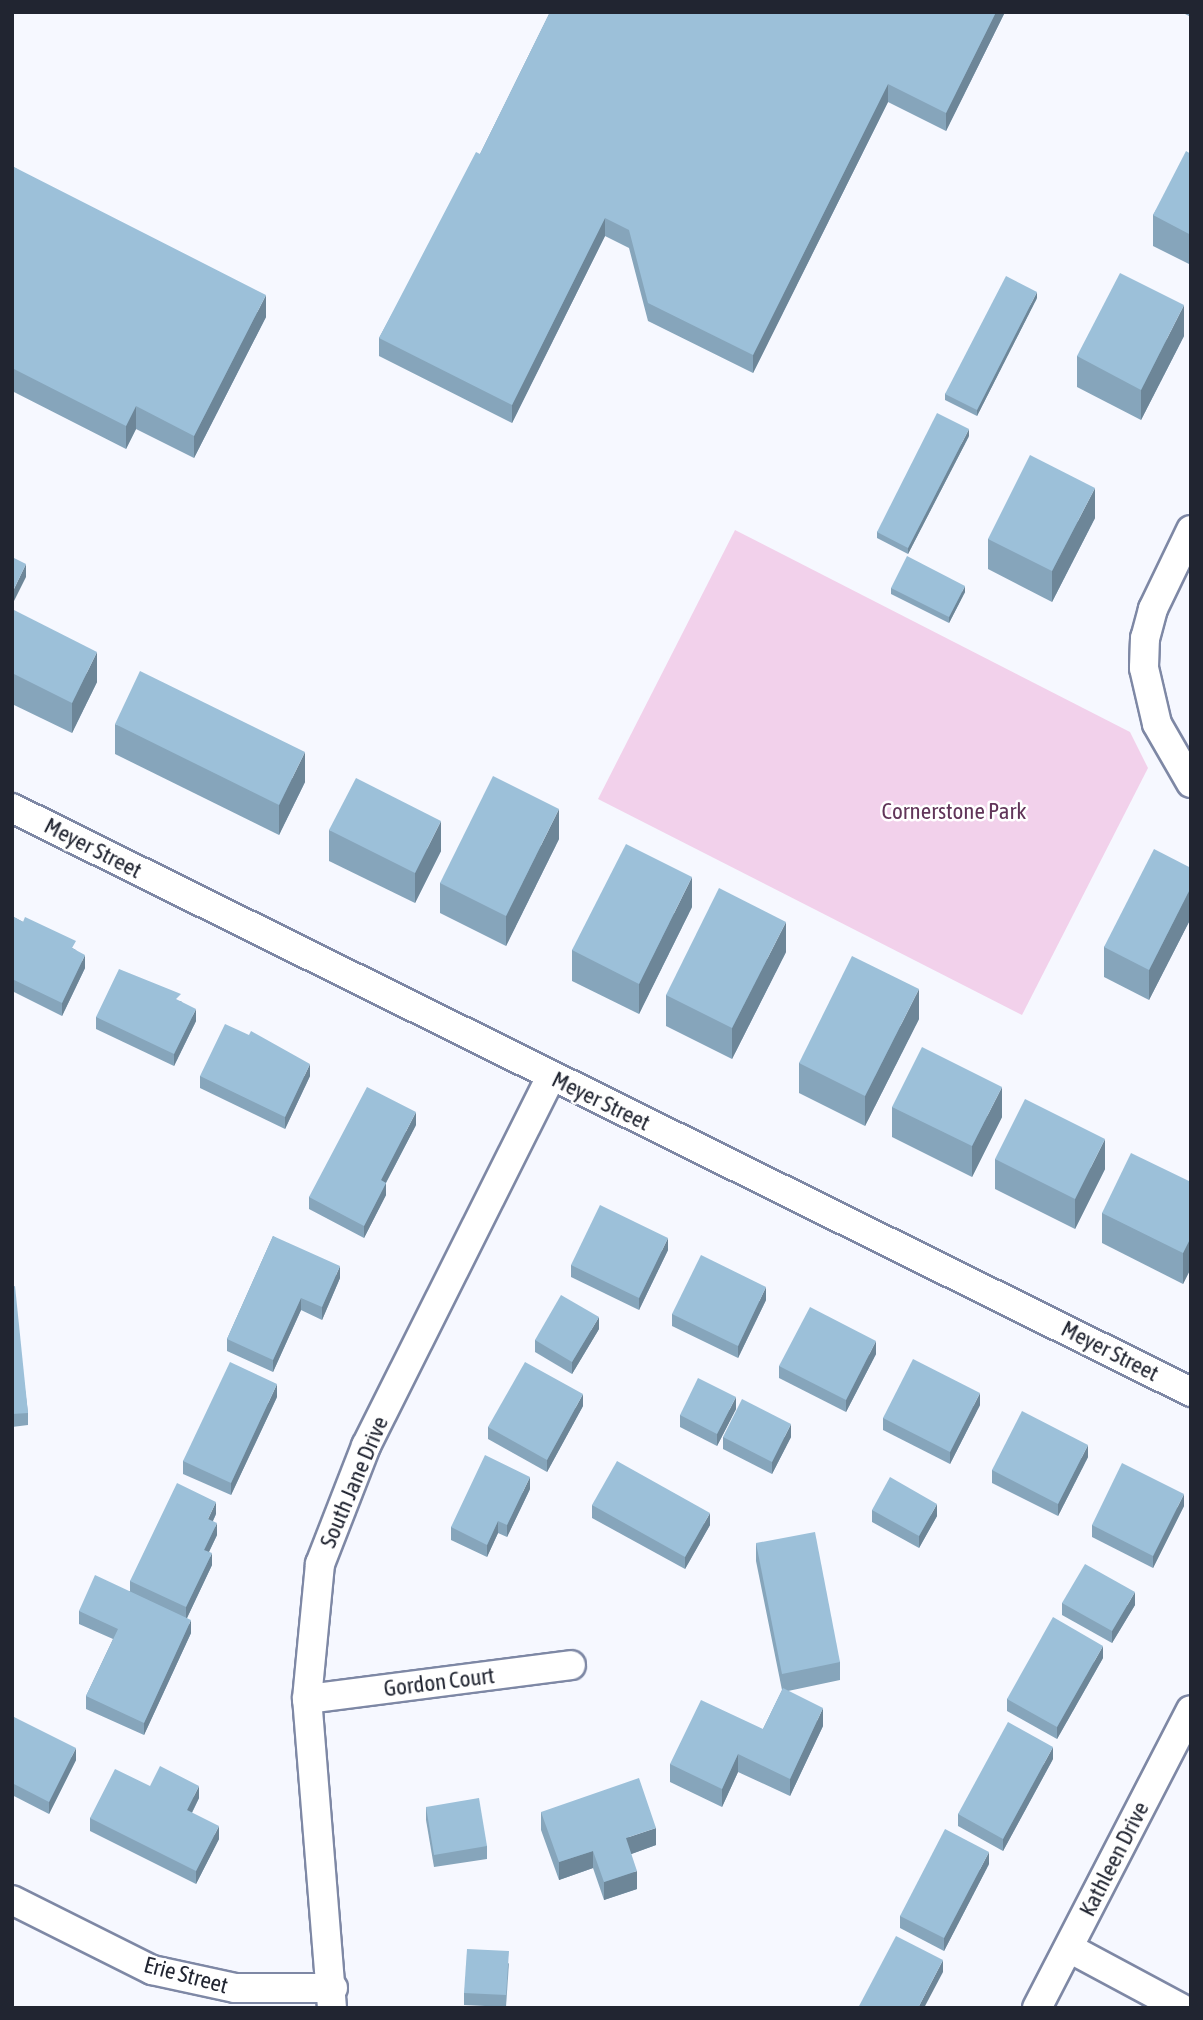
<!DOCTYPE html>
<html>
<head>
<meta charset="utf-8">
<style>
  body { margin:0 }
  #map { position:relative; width:1203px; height:2020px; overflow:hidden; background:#f6f8ff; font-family:"Asap Condensed",sans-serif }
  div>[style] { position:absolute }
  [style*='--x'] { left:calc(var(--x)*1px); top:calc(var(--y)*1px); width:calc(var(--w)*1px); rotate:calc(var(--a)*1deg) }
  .green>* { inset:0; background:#f2d1eb }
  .roads { filter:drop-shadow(2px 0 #7e88a5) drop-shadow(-2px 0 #7e88a5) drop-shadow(0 2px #7e88a5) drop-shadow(0 -2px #7e88a5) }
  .minor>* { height:28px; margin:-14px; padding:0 14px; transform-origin:14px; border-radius:14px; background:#fff }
  .wall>* { inset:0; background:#86a5bb }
  .shaded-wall>* { inset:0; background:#6d8698 }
  .building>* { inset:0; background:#9cc0d9 }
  span { translate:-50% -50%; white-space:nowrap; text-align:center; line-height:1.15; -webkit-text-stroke:5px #fff; paint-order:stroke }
  .park-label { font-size:23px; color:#613559 }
  .street-label { font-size:23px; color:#212531 }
  .frame { position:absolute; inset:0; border:14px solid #212531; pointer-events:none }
</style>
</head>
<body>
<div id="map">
  <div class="green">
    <div style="clip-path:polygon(735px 530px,1130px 732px,1148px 768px,1022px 1015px,598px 799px)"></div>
  </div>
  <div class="roads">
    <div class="minor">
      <div style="--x:1191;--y:530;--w:88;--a:115.7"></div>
      <div style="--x:1153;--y:609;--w:30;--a:105"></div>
      <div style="--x:1145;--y:638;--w:30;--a:92"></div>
      <div style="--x:1144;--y:668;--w:57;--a:76.9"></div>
      <div style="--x:1157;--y:724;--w:68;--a:60"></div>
      <div style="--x:12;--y:808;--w:1316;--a:26.35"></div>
      <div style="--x:307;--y:1699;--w:266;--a:-7.3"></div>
      <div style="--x:12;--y:1900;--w:157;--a:26.6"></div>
      <div style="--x:152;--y:1970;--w:85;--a:12.2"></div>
      <div style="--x:235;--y:1988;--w:98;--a:0"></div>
      <div style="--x:1069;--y:1948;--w:127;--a:28.2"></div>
      <div style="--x:332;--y:2008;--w:310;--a:-94.6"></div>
      <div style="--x:307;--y:1699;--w:136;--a:-84.5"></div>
      <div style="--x:320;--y:1564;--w:127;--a:-68.7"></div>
      <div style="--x:366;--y:1446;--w:413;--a:-63.4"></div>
      <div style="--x:1037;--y:2008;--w:335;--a:-62.7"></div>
    </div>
  </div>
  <div class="wall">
    <div style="clip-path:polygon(550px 12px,1005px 12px,946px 131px,888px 102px,753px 373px,648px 321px,629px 248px,605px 236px,512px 423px,379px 356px,379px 338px,480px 154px)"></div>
    <div style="clip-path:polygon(1181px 12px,1191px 12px,1191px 17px)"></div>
    <div style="clip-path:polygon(1191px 154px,1191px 265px,1153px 246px,1153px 215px)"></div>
    <div style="clip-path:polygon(12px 166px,266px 317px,194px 458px,136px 429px,126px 449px,12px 391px)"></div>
    <div style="clip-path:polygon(1037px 298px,977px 416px,945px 400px,945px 394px)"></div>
    <div style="clip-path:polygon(1184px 336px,1141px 420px,1077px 387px,1077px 356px)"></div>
    <div style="clip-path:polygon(969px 436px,908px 554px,877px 538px,877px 532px)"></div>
    <div style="clip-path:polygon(1095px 518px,1052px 602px,988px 569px,988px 539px)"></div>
    <div style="clip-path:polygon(891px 588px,965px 592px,949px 623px,891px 594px)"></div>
    <div style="clip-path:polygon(12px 613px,97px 682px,72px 733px,12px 704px)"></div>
    <div style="clip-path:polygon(115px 724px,305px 782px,279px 835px,115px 754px)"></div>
    <div style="clip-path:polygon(329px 830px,441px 851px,415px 903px,329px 861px)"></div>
    <div style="clip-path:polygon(559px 839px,506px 946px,440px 913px,440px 883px)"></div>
    <div style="clip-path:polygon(1191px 868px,1191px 918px,1149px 1000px,1104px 977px,1104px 947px)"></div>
    <div style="clip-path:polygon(692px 907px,639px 1014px,572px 981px,572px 950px)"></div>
    <div style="clip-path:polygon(12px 916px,76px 950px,85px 968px,62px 1016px,12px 991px)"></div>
    <div style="clip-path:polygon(786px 952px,732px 1059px,666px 1026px,666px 995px)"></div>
    <div style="clip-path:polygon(181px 1001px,196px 1021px,174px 1066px,96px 1029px,96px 1017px)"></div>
    <div style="clip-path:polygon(919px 1019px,865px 1126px,799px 1093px,799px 1063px)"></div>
    <div style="clip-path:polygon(200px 1076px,310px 1076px,285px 1129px,200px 1088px)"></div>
    <div style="clip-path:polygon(892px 1107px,1002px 1117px,972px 1177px,892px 1137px)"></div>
    <div style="clip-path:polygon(416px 1125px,386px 1183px,386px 1195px,364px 1238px,309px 1209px,309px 1197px)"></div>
    <div style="clip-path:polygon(995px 1159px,1105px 1169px,1075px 1229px,995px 1189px)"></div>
    <div style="clip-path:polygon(1191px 1182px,1191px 1268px,1183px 1284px,1102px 1243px,1102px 1213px)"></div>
    <div style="clip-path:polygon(273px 1236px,340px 1278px,322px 1320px,301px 1310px,273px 1372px,227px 1351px,227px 1339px)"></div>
    <div style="clip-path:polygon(668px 1250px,639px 1310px,571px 1277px,571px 1265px)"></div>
    <div style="clip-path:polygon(12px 1287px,28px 1413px,28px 1425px,12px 1427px)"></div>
    <div style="clip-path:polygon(766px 1300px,738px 1358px,672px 1326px,672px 1314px)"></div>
    <div style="clip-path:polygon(599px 1329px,572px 1374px,535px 1352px,535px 1340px)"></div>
    <div style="clip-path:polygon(876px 1354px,846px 1412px,779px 1378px,779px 1366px)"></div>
    <div style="clip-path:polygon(277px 1397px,231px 1495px,183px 1474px,183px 1461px)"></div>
    <div style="clip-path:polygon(980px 1405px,950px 1464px,883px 1430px,883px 1418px)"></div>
    <div style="clip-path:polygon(583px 1406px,547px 1472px,488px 1439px,488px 1427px)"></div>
    <div style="clip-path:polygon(736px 1409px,717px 1446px,680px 1427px,680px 1415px)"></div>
    <div style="clip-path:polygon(723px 1437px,791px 1437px,772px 1474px,723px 1449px)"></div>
    <div style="clip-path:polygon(1088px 1457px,1058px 1516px,992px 1483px,992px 1470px)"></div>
    <div style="clip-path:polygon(530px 1489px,507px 1537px,498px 1533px,487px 1557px,451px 1540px,451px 1527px)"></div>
    <div style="clip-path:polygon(592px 1505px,710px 1525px,685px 1569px,592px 1518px)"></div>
    <div style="clip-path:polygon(1184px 1506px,1153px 1568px,1092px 1537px,1092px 1525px)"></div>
    <div style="clip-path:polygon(872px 1510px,937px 1516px,919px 1548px,872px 1522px)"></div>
    <div style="clip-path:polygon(216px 1514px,213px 1521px,217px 1535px,209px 1552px,212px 1565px,187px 1618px,191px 1633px,144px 1735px,86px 1709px,86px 1696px,113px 1639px,79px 1624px,79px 1611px,130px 1591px,130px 1581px)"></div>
    <div style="clip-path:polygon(756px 1543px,840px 1662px,840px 1680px,788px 1691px,823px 1726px,790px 1796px,738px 1772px,722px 1807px,670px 1782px,670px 1764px,763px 1729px,782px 1690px,756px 1561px)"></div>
    <div style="clip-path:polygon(1062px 1603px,1135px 1605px,1112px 1643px,1062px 1615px)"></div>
    <div style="clip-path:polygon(1103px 1658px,1057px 1739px,1007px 1711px,1007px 1699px)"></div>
    <div style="clip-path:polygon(12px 1716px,76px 1760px,49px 1814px,12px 1795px)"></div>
    <div style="clip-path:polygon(1053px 1759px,1003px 1851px,958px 1826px,958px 1814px)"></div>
    <div style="clip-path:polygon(150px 1786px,199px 1798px,192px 1813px,219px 1839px,196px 1884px,90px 1831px,90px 1818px)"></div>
    <div style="clip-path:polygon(426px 1807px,487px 1846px,487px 1859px,434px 1867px,426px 1820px)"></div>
    <div style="clip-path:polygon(541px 1812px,656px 1845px,631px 1854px,637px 1889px,604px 1900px,593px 1868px,559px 1880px,541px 1830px)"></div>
    <div style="clip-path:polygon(989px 1864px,944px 1951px,900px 1928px,900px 1916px)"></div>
    <div style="clip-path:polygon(509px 1963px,506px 2007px,464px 2005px,464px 1993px)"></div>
  </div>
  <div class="shaded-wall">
    <div style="clip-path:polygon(996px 12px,1005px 12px,946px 131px,946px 113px)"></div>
    <div style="clip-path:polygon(888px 84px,888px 102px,753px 373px,753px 355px)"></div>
    <div style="clip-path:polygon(605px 218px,605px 236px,512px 423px,512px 405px)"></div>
    <div style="clip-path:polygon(1037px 292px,1037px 298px,977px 416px,977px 410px)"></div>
    <div style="clip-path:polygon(266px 295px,266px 317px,194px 458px,194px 436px)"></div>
    <div style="clip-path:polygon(1184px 305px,1184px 336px,1141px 420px,1141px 390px)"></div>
    <div style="clip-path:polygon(136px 406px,136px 429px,126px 449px,126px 426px)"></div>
    <div style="clip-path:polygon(969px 429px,969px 436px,908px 554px,908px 548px)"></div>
    <div style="clip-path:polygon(1095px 488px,1095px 518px,1052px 602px,1052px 571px)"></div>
    <div style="clip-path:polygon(26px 564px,26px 577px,12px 605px,12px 593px)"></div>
    <div style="clip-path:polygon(965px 586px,965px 592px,949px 623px,949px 617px)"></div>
    <div style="clip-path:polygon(97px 652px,97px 682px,72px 733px,72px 703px)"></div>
    <div style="clip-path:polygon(305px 752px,305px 782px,279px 835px,279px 805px)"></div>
    <div style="clip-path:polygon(559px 809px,559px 839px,506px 946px,506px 916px)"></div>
    <div style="clip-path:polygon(441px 821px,441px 851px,415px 903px,415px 873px)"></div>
    <div style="clip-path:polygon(692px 877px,692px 907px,639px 1014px,639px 984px)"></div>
    <div style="clip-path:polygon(1191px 887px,1191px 918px,1149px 1000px,1149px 970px)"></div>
    <div style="clip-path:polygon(786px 922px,786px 952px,732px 1059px,732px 1028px)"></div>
    <div style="clip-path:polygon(85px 955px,85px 968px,62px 1016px,62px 1003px)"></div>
    <div style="clip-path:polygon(919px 989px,919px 1019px,865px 1126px,865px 1096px)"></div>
    <div style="clip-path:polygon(196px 1009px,196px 1021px,174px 1066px,174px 1054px)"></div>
    <div style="clip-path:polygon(310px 1064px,310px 1076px,285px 1129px,285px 1117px)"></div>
    <div style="clip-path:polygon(1002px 1087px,1002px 1117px,972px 1177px,972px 1146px)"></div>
    <div style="clip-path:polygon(416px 1112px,416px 1125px,381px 1192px,381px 1180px)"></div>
    <div style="clip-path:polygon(1105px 1139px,1105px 1169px,1075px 1229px,1075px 1199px)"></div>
    <div style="clip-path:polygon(386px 1183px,386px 1195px,364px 1238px,364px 1226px)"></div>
    <div style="clip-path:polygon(1191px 1237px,1191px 1268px,1183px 1284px,1183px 1253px)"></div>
    <div style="clip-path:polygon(668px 1238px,668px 1250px,639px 1310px,639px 1298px)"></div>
    <div style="clip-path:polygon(340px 1266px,340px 1278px,322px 1320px,322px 1307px)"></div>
    <div style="clip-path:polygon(766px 1287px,766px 1300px,738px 1358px,738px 1346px)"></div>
    <div style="clip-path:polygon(301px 1298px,301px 1310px,273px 1372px,273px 1360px)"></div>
    <div style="clip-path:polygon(599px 1317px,599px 1329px,572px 1374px,572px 1362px)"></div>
    <div style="clip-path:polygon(876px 1341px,876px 1354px,846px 1412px,846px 1400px)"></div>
    <div style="clip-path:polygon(277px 1384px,277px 1397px,231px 1495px,231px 1483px)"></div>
    <div style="clip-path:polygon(980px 1393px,980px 1405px,950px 1464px,950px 1452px)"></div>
    <div style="clip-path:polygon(583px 1394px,583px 1406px,547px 1472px,547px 1460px)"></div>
    <div style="clip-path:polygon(736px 1397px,736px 1409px,717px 1446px,717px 1434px)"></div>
    <div style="clip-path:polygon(791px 1424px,791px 1437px,772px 1474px,772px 1462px)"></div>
    <div style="clip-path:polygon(1088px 1445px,1088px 1457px,1058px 1516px,1058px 1504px)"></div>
    <div style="clip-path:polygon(530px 1477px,530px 1489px,507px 1537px,507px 1525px)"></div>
    <div style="clip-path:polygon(1184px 1494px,1184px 1506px,1153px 1568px,1153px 1556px)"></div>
    <div style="clip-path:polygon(216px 1502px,216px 1514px,208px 1531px,208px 1519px)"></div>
    <div style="clip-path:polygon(937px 1504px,937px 1516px,919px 1548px,919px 1536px)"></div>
    <div style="clip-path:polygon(710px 1513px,710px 1525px,685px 1569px,685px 1557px)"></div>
    <div style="clip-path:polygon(498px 1521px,498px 1533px,487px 1557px,487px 1545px)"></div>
    <div style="clip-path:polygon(217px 1523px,217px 1535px,204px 1562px,204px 1550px)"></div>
    <div style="clip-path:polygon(212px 1553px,212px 1565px,186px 1620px,186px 1607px)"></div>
    <div style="clip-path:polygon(1135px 1592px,1135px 1605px,1112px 1643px,1112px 1631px)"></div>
    <div style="clip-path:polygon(191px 1620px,191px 1633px,144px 1735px,144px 1723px)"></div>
    <div style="clip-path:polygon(1103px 1646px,1103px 1658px,1057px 1739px,1057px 1727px)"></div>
    <div style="clip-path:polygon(823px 1708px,823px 1726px,790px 1796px,790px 1779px)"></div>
    <div style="clip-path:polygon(1053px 1747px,1053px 1759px,1003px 1851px,1003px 1839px)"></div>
    <div style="clip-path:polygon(76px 1748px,76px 1760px,49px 1814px,49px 1802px)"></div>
    <div style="clip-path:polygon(738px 1754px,738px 1772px,722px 1807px,722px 1789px)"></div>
    <div style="clip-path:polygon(199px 1786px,199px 1798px,187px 1822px,187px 1810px)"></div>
    <div style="clip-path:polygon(219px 1826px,219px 1839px,196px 1884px,196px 1871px)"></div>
    <div style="clip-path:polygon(656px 1828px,656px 1845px,626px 1856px,626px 1838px)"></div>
    <div style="clip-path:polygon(593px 1851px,593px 1868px,559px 1880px,559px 1862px)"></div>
    <div style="clip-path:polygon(989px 1852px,989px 1864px,944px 1951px,944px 1938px)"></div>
    <div style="clip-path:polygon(637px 1871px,637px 1889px,604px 1900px,604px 1882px)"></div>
    <div style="clip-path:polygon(943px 1960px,943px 1972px,924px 2008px,918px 2008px)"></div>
  </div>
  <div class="building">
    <div style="clip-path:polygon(550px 12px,996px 12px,946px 113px,888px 84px,753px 355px,648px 303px,629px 230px,605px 218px,512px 405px,379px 338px,476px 152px,480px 154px)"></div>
    <div style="clip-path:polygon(1186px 151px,1191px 154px,1191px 235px,1153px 215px)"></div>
    <div style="clip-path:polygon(12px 166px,266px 295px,194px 436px,136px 406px,126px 426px,12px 368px)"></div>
    <div style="clip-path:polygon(1120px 273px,1184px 305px,1141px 390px,1077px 356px)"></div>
    <div style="clip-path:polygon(1006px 276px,1037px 292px,977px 410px,945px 394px)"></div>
    <div style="clip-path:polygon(937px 413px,969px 429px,908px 548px,877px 532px)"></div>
    <div style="clip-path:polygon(1030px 455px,1095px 488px,1052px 571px,988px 539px)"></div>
    <div style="clip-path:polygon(907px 556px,965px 586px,949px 617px,891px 588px)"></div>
    <div style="clip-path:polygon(12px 557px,26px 564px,12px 593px)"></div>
    <div style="clip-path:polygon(14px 610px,97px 652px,72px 703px,12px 673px,12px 613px)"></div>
    <div style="clip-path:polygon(140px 671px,305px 752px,279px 805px,115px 724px)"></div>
    <div style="clip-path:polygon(493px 776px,559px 809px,506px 916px,440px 883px)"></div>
    <div style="clip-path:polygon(356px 778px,441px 821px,415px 873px,329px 830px)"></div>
    <div style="clip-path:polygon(626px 844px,692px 877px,639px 984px,572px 950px)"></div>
    <div style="clip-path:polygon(1154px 849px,1191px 868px,1191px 887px,1149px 970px,1104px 947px)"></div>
    <div style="clip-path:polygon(719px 888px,786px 922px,732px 1028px,666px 995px)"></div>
    <div style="clip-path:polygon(12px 916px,23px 922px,25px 917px,76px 941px,72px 948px,85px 955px,62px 1003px,12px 979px)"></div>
    <div style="clip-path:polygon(852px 956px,919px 989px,865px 1096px,799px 1063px)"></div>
    <div style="clip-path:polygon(119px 969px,181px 994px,176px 999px,196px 1009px,174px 1054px,96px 1017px)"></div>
    <div style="clip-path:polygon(225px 1024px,249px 1035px,251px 1031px,310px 1064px,285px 1117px,200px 1076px)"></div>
    <div style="clip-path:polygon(922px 1047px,1002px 1087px,972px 1146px,892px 1107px)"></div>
    <div style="clip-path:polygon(367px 1087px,416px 1112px,381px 1180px,386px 1183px,364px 1226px,309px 1197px)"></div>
    <div style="clip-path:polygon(1025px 1099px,1105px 1139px,1075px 1199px,995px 1159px)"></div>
    <div style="clip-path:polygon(1131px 1153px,1191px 1182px,1191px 1237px,1183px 1253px,1102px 1213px)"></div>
    <div style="clip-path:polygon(600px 1205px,668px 1238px,639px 1298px,571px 1265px)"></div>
    <div style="clip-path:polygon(273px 1236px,340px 1266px,322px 1307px,301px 1298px,273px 1360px,227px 1339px)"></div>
    <div style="clip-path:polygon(701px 1255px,766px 1287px,738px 1346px,672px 1314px)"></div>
    <div style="clip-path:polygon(15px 1286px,28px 1413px,12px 1414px,12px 1287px)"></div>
    <div style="clip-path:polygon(561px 1295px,599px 1317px,572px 1362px,535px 1340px)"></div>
    <div style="clip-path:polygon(810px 1307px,876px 1341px,846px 1400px,779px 1366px)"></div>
    <div style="clip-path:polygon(913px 1359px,980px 1393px,950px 1452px,883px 1418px)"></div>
    <div style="clip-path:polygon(230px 1362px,277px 1384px,231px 1483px,183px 1461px)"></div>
    <div style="clip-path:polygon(525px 1362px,583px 1394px,547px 1460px,488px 1427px)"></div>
    <div style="clip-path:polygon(698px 1378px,736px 1397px,717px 1434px,680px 1415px)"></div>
    <div style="clip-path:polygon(742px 1399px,791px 1424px,772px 1462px,723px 1437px)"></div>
    <div style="clip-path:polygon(1022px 1411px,1088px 1445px,1058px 1504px,992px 1470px)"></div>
    <div style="clip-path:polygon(485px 1455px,530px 1477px,507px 1525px,498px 1521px,487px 1545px,451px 1527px)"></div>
    <div style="clip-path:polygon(617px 1461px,710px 1513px,685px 1557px,592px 1505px)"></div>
    <div style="clip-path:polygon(1122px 1463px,1184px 1494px,1153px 1556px,1092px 1525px)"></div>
    <div style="clip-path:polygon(890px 1477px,937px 1504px,919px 1536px,872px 1510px)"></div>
    <div style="clip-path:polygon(177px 1483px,216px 1502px,208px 1519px,217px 1523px,204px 1550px,212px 1553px,186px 1607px,130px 1581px)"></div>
    <div style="clip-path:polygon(815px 1532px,840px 1662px,782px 1674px,756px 1543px)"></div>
    <div style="clip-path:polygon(1085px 1564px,1135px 1592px,1112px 1631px,1062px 1603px)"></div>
    <div style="clip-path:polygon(95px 1575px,191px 1620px,144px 1723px,86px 1696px,118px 1629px,79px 1611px)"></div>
    <div style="clip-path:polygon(1053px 1617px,1103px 1646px,1057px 1727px,1007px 1699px)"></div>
    <div style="clip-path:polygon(783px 1688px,823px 1708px,790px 1779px,738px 1754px,722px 1789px,670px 1764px,701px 1700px,763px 1729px)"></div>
    <div style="clip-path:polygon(12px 1716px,76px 1748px,49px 1802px,12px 1783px)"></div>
    <div style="clip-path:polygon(1008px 1722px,1053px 1747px,1003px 1839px,958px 1814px)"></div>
    <div style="clip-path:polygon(160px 1766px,199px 1786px,187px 1810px,219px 1826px,196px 1871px,90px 1818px,115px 1769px,150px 1786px)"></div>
    <div style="clip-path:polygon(639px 1778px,656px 1828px,626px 1838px,637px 1871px,604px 1882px,593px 1851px,559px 1862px,541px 1812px)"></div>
    <div style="clip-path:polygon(479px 1798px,487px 1846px,434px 1855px,426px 1807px)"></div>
    <div style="clip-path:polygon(945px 1829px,989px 1852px,944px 1938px,900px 1916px)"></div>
    <div style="clip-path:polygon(896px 1936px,943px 1960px,918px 2008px,858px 2008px)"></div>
    <div style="clip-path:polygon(467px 1949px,509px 1951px,506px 1995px,464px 1993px)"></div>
  </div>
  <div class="park-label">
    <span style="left:954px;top:811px">Cornerstone Park</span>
  </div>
  <div class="street-label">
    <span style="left:93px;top:848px;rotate:27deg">Meyer Street</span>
    <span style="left:601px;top:1101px;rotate:26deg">Meyer Street</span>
    <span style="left:1110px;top:1351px;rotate:27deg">Meyer Street</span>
    <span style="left:354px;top:1482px;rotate:-67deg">South Jane Drive</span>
    <span style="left:439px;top:1682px;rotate:-7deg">Gordon Court</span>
    <span style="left:1114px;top:1859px;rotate:-63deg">Kathleen Drive</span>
    <span style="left:186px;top:1975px;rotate:15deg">Erie Street</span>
  </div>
  <div class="frame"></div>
</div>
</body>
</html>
